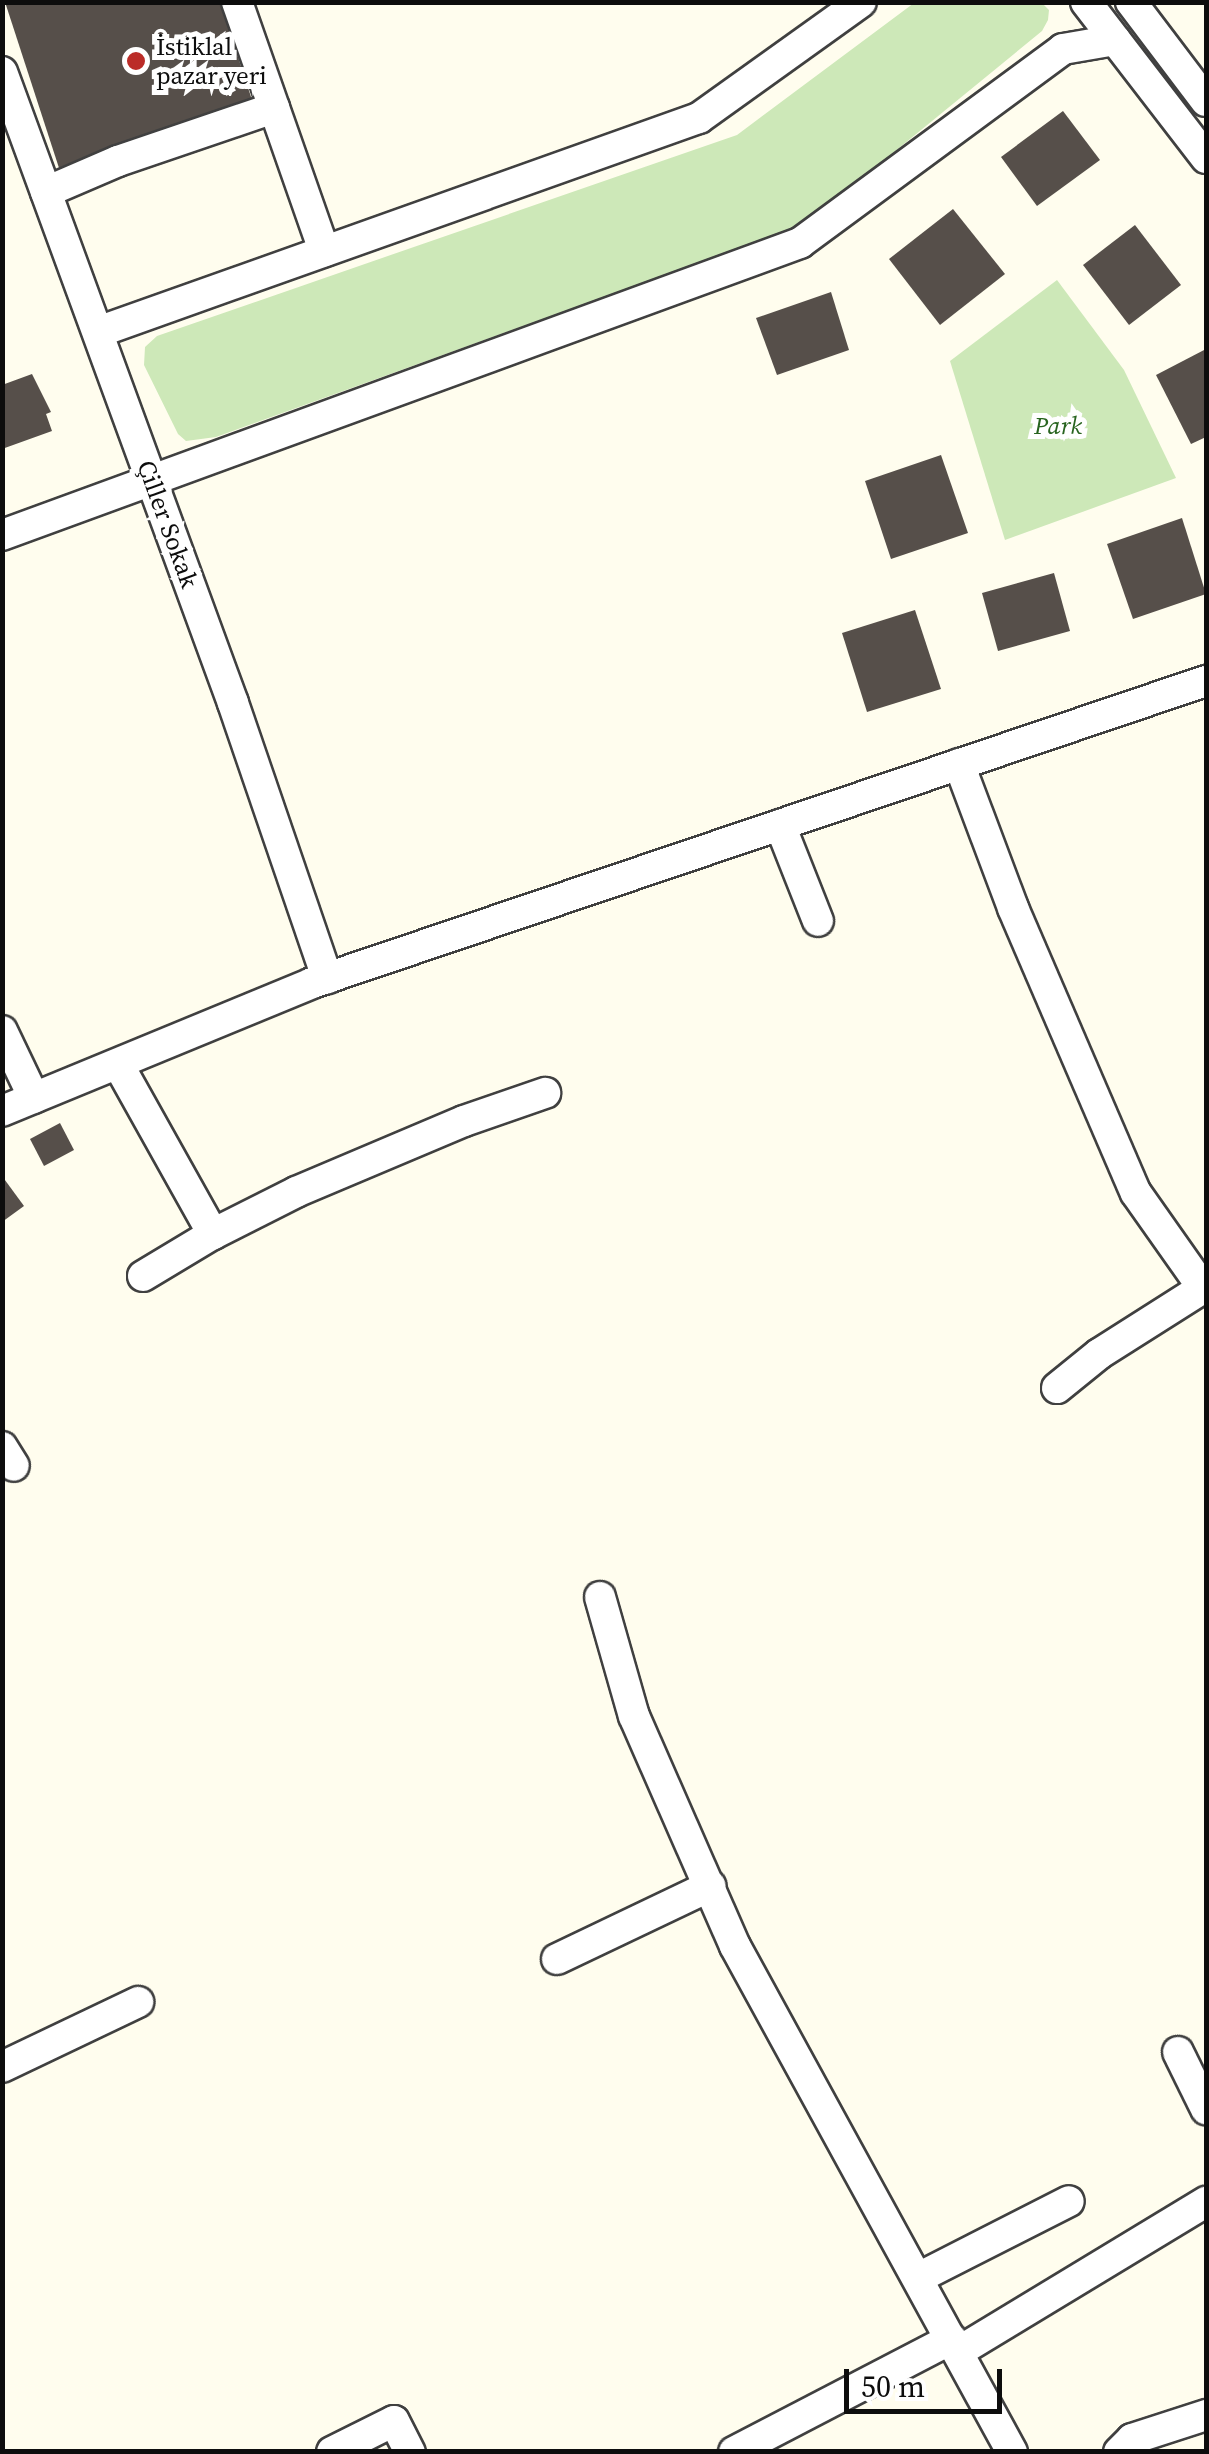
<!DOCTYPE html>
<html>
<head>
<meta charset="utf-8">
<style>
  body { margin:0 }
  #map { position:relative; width:1209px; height:2454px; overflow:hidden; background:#fffdee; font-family:"Source Serif 4",serif }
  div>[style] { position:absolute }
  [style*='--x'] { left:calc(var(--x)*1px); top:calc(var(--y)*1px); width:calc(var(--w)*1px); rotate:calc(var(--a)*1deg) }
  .green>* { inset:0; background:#cde8b8 }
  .building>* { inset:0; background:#564f4a }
  .roads { filter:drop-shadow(2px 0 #404040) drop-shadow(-2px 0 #404040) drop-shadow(0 2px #404040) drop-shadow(0 -2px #404040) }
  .minor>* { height:30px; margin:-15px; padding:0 15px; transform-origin:15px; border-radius:15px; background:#fff }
  .dots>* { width:28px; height:28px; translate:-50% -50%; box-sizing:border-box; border:5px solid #fff; border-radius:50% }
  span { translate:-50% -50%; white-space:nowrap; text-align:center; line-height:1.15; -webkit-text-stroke:10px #fff; paint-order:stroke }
  .poi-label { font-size:25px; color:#0d0d0d }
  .left { translate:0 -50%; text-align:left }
  .park-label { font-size:25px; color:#28641f; font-style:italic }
  .street-label { font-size:25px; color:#0d0d0d }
  .frame { position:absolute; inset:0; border:5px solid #0d0d0d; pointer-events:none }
  .scale { position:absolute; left:844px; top:2369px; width:158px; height:45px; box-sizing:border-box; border:5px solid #0d0d0d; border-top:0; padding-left:12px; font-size:30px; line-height:35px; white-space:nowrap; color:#0d0d0d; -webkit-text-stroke:8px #fff; paint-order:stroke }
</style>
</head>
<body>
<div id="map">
  <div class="green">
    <div style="clip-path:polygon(914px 3px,1042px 3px,1049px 10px,1048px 20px,1042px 31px,806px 224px,216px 437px,186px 441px,178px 434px,144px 365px,145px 347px,157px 336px,737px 135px)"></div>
    <div style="clip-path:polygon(1057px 280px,1124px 370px,1176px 478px,1005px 540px,950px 361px)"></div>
  </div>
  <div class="building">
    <div style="clip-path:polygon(5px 2px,220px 2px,253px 103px,59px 168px)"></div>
    <div style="clip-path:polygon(1063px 111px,1100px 160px,1037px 206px,1001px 157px)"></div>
    <div style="clip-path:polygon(953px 209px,1005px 274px,940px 325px,889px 259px)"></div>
    <div style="clip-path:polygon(1135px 225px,1181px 285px,1129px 325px,1083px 265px)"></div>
    <div style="clip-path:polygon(831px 292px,849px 350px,777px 375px,756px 318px)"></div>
    <div style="clip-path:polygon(1206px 349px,1206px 437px,1191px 444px,1156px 375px)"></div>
    <div style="clip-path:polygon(32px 374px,51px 412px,46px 414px,52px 431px,2px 449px,2px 385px)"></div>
    <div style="clip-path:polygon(941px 455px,968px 533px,891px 559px,865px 481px)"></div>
    <div style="clip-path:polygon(1182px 518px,1206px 594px,1133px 619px,1107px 544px)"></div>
    <div style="clip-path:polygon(1054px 573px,1070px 631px,998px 651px,982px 593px)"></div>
    <div style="clip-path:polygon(915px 610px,941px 689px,867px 712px,842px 633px)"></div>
    <div style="clip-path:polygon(60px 1123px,74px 1150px,44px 1166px,30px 1139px)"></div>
    <div style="clip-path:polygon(2px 1176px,24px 1206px,2px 1222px)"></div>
  </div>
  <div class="roads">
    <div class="minor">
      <div style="--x:237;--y:2;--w:264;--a:70.7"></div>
      <div style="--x:1086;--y:2;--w:197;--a:52.4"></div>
      <div style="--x:1131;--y:2;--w:124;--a:52.9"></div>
      <div style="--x:2;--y:72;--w:672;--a:69.89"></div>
      <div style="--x:233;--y:703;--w:291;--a:71.1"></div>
      <div style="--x:46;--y:192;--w:78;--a:-23.3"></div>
      <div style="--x:118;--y:161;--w:165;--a:-18.8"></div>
      <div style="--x:98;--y:332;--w:638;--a:-19.6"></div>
      <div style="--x:699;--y:118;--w:199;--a:-35.6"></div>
      <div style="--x:2;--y:535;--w:850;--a:-20.1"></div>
      <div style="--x:800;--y:243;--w:327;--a:-36.4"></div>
      <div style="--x:1063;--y:49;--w:53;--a:-9.8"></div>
      <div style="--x:959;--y:764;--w:154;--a:69.4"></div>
      <div style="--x:1013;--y:908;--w:310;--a:66.7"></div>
      <div style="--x:1136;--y:1193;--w:116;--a:54.8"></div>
      <div style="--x:1203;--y:1288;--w:123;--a:147.6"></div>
      <div style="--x:1099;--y:1354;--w:54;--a:141"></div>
      <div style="--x:780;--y:825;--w:103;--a:68.4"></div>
      <div style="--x:2;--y:1031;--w:74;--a:64.5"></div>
      <div style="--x:118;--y:1064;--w:195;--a:60.8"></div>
      <div style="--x:2;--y:1111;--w:335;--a:-22.4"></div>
      <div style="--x:312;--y:983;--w:944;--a:-18.67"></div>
      <div style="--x:143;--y:1276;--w:82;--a:-31"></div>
      <div style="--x:213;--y:1234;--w:93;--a:-26.8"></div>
      <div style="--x:296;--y:1192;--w:182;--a:-22.9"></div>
      <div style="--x:464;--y:1121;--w:86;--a:-19.1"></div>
      <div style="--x:2;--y:1447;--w:22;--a:58"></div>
      <div style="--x:600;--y:1597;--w:124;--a:74.1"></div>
      <div style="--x:634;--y:1716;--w:251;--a:66.3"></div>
      <div style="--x:735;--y:1946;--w:577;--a:61.3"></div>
      <div style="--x:557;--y:1959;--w:170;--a:-25.5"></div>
      <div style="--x:1178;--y:2052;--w:64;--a:63.8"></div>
      <div style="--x:2;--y:2067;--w:151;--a:-25.5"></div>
      <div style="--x:918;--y:2278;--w:169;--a:-27"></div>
      <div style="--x:958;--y:2352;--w:290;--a:-31.2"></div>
      <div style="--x:332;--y:2452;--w:69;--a:-26.6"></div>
      <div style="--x:394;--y:2421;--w:35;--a:63"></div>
      <div style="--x:734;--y:2452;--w:245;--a:-27.5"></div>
      <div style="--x:1119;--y:2452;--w:18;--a:-45"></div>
      <div style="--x:1132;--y:2439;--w:78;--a:-18"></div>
    </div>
  </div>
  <div class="dots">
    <div style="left:136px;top:61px;background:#bb2c28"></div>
  </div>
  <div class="poi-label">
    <span class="left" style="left:156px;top:61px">İstiklal<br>pazar yeri</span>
  </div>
  <div class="park-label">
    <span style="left:1058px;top:425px">Park</span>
  </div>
  <div class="street-label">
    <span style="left:168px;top:524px;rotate:70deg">Çiller Sokak</span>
  </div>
  <div class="frame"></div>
  <div class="scale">50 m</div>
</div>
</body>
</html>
